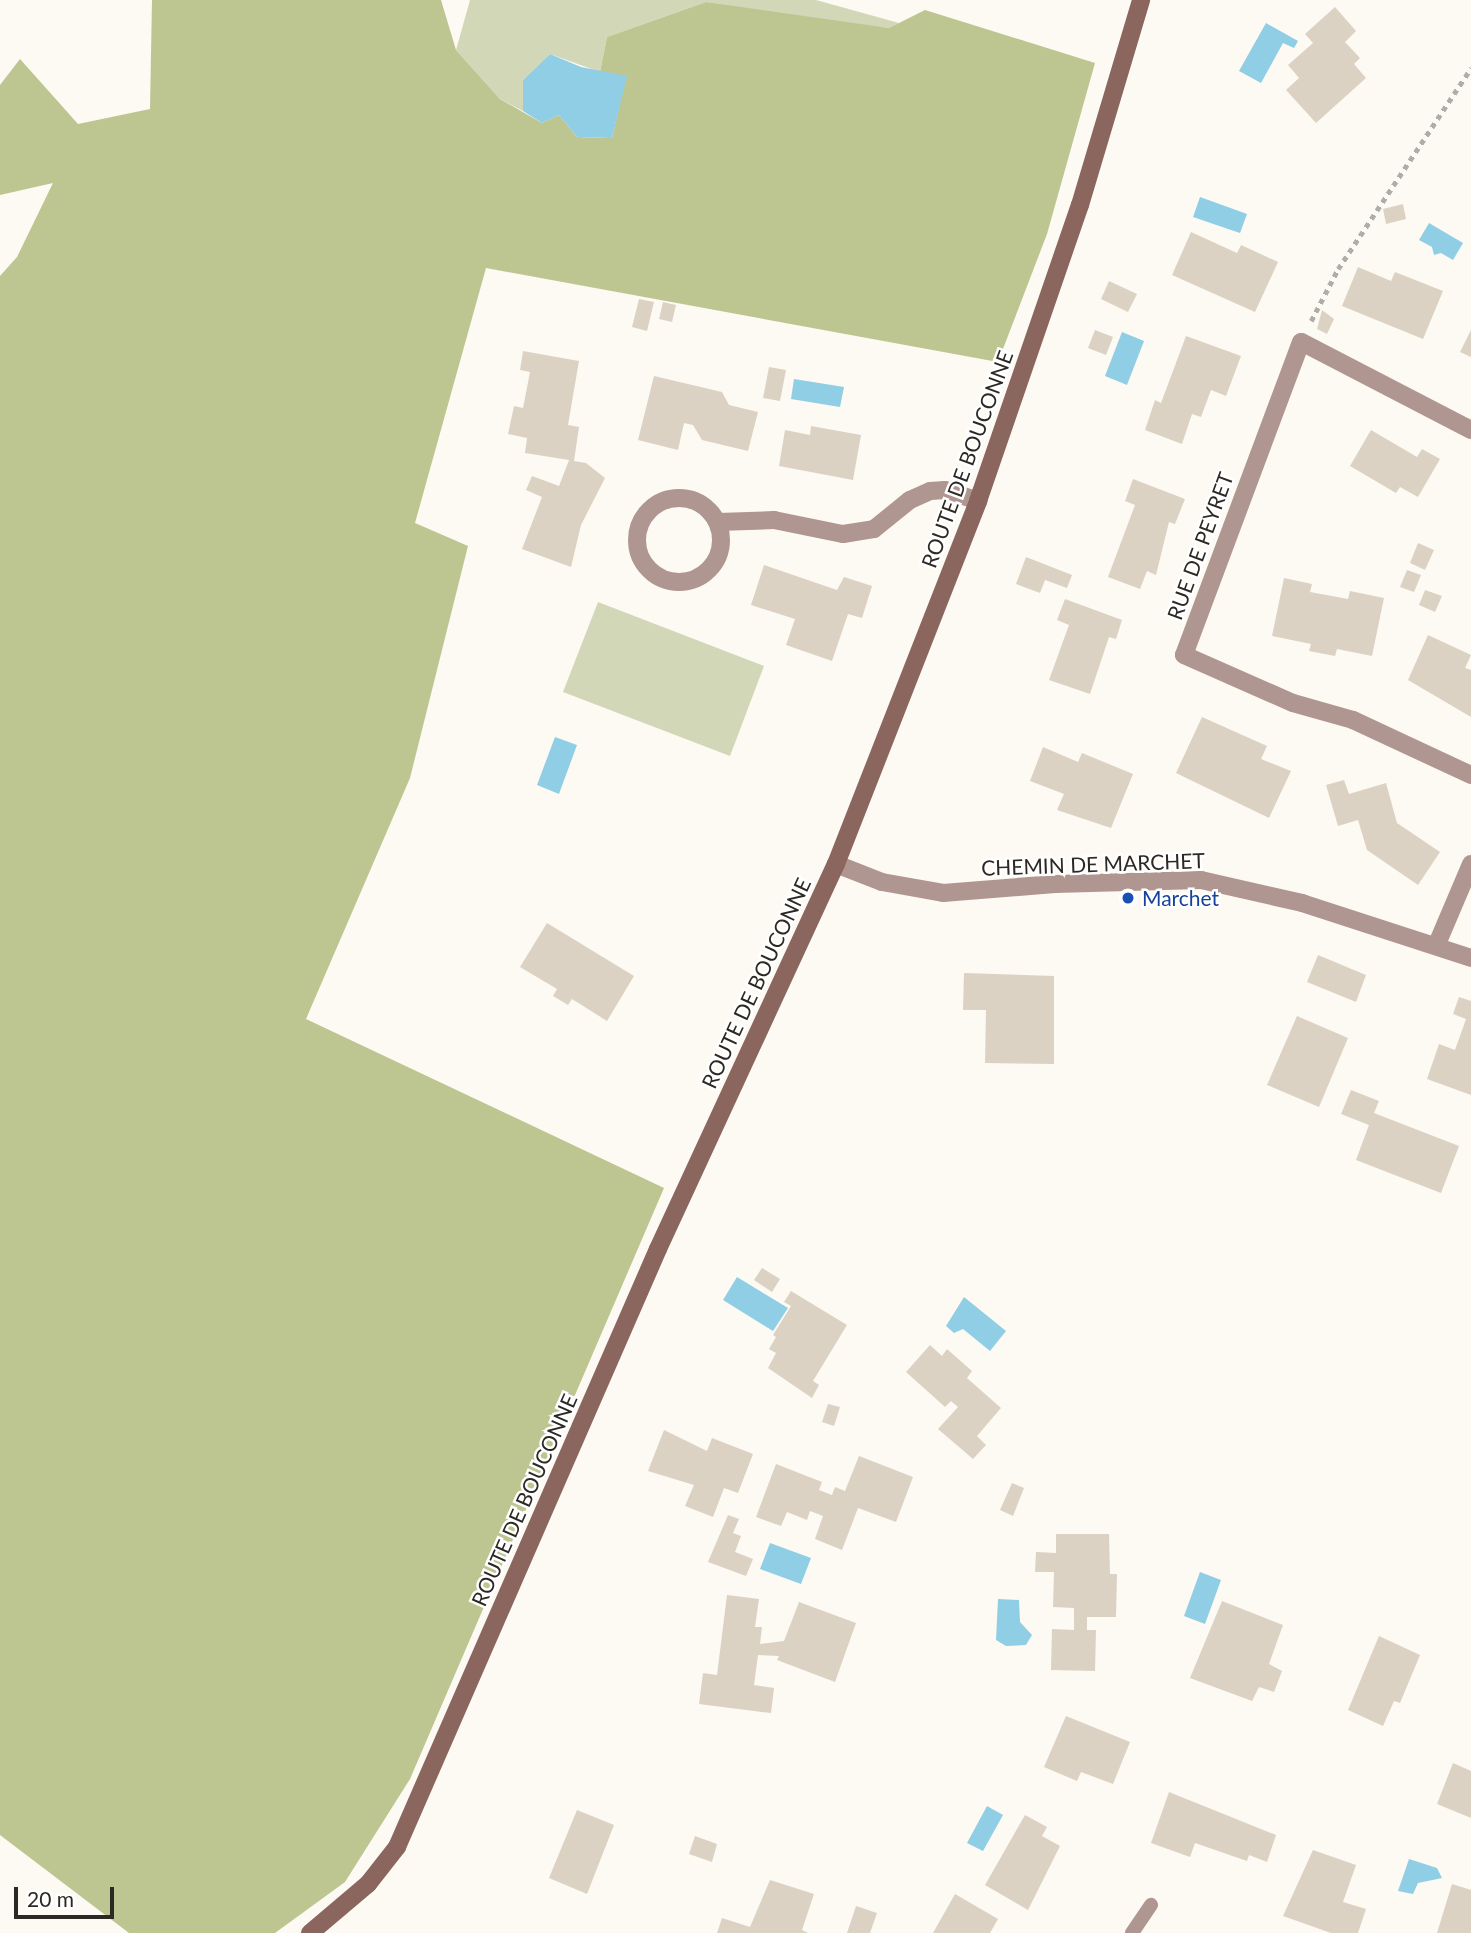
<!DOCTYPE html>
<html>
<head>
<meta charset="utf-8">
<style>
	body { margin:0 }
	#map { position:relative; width:1471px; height:1933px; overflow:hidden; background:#fdf9f3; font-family:Lato,sans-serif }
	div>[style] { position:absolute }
	.green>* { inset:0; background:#d2d8b7 }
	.forest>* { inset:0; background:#bdc691 }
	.water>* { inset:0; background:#8fcee5 }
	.building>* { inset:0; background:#dcd2c3 }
	.path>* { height:4.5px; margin-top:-2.25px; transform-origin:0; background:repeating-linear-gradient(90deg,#b0aca7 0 5px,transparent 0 10px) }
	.lane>* { height:14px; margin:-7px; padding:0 7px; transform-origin:7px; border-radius:7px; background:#b09690 }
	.street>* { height:18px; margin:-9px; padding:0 9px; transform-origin:9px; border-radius:9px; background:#b09690 }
	.street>.ring { margin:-9px; padding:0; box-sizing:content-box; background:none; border:18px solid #b09690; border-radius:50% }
	.secondary>* { height:18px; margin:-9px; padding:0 9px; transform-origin:9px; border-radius:9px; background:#8b665f }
	.dots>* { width:19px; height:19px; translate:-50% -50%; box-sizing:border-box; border:4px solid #fff; border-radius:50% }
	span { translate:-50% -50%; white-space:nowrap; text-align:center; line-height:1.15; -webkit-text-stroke:5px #fff; paint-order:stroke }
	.street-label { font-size:21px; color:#2c2823 }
	.transit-label { font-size:21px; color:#164399 }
	.left { translate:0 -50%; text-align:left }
	.scale { position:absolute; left:14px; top:1887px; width:100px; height:32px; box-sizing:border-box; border:4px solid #2c2823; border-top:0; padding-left:9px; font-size:21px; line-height:24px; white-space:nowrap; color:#2c2823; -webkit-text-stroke:5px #fff; paint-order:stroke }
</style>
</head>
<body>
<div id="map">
	<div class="green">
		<div style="clip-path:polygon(470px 0,816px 0,899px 23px,889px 28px,799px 18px,706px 2px,607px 37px,600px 72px,550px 54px,523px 80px,523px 111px,500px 99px,456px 50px)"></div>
		<div style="clip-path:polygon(598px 602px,764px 666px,730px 756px,563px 692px)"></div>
	</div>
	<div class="forest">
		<div style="clip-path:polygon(152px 0,441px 0,456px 50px,500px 99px,542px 123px,559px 115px,577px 137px,612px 138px,626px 77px,600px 72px,607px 37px,706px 2px,889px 28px,925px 10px,1095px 63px,1047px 234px,998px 362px,486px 268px,415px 523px,468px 546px,410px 778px,306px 1019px,664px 1188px,410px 1779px,345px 1882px,275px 1933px,129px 1933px,0 1835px,0 276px,17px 257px,53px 183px,0 195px,0 85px,20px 59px,78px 124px,150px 109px)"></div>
	</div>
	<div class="water">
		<div style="clip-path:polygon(1266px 23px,1298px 41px,1294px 48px,1283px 43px,1261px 83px,1239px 71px)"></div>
		<div style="clip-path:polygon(550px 54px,581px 67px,627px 76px,612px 138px,577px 137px,559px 115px,542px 123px,523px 111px,523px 80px)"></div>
		<div style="clip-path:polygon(1200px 197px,1247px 214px,1240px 233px,1193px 217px)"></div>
		<div style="clip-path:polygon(1429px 223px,1463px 243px,1453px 260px,1441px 253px,1434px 255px,1432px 247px,1419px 240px)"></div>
		<div style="clip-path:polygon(1122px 332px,1144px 341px,1127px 385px,1105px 376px)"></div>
		<div style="clip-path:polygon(794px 379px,844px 387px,840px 407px,791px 399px)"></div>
		<div style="clip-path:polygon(555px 737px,577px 745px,559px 794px,537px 785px)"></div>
		<div style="clip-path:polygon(737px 1277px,788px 1308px,773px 1331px,723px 1300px)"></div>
		<div style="clip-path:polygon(964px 1297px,1006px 1331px,990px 1351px,963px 1329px,954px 1333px,946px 1326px)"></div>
		<div style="clip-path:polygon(770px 1543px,811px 1558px,801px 1584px,760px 1569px)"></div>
		<div style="clip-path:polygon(1200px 1572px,1221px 1580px,1205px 1624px,1184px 1616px)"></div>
		<div style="clip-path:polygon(998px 1599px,1019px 1600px,1020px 1622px,1032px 1635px,1026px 1645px,1006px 1646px,996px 1640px)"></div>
		<div style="clip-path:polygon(987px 1806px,1003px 1815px,983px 1851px,967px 1843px)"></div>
		<div style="clip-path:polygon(1409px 1859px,1437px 1868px,1442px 1878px,1418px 1883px,1413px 1894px,1398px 1891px)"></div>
	</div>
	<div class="building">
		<div style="clip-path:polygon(1335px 7px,1356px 31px,1345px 42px,1360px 58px,1354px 64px,1366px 78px,1316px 123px,1286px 90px,1299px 78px,1288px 65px,1313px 43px,1305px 34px)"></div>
		<div style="clip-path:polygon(1403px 204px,1406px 219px,1386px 224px,1383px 209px)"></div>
		<div style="clip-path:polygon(1191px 232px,1237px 253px,1241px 245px,1278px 262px,1255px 312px,1172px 275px)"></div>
		<div style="clip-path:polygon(1358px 267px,1391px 281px,1395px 272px,1443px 291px,1423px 339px,1342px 306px)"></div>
		<div style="clip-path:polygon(1109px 281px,1137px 294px,1128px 312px,1101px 299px)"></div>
		<div style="clip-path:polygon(639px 299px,654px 302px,647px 331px,632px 327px)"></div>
		<div style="clip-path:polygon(663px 302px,676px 305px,672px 322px,659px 319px)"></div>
		<div style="clip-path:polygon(1322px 310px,1334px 319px,1327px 334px,1317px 329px)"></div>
		<div style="clip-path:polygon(1095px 330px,1113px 337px,1106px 355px,1088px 348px)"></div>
		<div style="clip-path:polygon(1471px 330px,1471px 357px,1460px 352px)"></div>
		<div style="clip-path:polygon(1186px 336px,1241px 356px,1226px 396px,1211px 390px,1201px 417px,1192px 414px,1182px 444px,1145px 430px,1155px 400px,1161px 403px)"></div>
		<div style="clip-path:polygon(523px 351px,579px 361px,568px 425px,579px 427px,574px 461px,586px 463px,605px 478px,581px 525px,571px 567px,522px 549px,542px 497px,526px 490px,532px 476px,559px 486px,569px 460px,525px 453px,527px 438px,508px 434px,514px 406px,523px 408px,530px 372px,520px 370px)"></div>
		<div style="clip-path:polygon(769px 367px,786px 370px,780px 401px,763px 398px)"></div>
		<div style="clip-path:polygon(654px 376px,722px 392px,729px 405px,758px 412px,748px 451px,702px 440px,693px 425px,684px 423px,678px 450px,638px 440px)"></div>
		<div style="clip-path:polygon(811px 426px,861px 435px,853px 480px,779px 466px,785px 430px,810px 435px)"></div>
		<div style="clip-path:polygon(1371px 430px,1417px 457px,1422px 449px,1440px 459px,1418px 497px,1400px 487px,1396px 493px,1350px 466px)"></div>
		<div style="clip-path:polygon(1133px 479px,1185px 499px,1175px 524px,1169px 522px,1156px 575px,1147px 571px,1140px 589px,1108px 577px,1135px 505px,1125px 501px)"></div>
		<div style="clip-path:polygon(1418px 543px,1434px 550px,1425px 570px,1410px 563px)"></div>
		<div style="clip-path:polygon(1026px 557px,1072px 575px,1067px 588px,1045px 580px,1040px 593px,1016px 584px)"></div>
		<div style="clip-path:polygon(764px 565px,837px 590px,844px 577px,872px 586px,862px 618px,848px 614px,832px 661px,786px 645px,795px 619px,751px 605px)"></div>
		<div style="clip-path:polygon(1407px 570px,1421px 575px,1414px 592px,1400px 587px)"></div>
		<div style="clip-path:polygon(1284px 578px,1312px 584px,1310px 592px,1348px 599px,1350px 591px,1384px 598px,1372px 656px,1337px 649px,1335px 656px,1309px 651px,1311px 644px,1272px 636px)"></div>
		<div style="clip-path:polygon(1425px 590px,1442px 596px,1435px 612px,1419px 605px)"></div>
		<div style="clip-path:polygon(1065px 599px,1122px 620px,1116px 639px,1109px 637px,1090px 694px,1049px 680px,1069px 625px,1057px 620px)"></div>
		<div style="clip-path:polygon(1428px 635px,1471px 655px,1465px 668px,1471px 670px,1471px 717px,1408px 680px)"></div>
		<div style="clip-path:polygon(1202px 717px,1267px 746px,1261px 759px,1291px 771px,1269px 818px,1176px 773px)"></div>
		<div style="clip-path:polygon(1043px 747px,1078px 762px,1082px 753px,1133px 774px,1111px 828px,1057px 810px,1064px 794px,1030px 781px)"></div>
		<div style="clip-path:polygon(1344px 780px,1349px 794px,1386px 783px,1397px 823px,1440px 852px,1418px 885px,1367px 850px,1358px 820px,1338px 826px,1326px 785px)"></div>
		<div style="clip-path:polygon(547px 923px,634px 976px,607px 1021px,572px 999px,568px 1005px,553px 996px,557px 989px,520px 967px)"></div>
		<div style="clip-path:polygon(1318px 955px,1366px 975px,1356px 1002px,1307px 982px)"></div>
		<div style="clip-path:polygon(964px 973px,1054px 976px,1054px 1064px,985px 1063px,986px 1010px,963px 1010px)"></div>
		<div style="clip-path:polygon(1459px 997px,1471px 1001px,1471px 1095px,1427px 1079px,1439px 1044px,1455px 1050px,1466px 1019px,1453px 1014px)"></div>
		<div style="clip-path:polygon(1297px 1016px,1348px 1038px,1319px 1107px,1267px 1085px)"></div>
		<div style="clip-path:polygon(1351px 1090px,1379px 1101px,1374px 1113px,1459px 1146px,1441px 1193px,1356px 1160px,1369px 1125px,1341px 1114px)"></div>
		<div style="clip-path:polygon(762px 1268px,780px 1279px,772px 1292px,754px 1280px)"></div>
		<div style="clip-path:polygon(791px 1291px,847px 1325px,813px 1381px,819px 1385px,812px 1398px,768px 1368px,776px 1353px,769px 1349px,776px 1337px,773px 1335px,791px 1306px,784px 1302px)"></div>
		<div style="clip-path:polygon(930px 1345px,942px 1356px,947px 1349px,972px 1371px,967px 1378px,1001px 1408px,977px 1436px,986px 1445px,973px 1459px,938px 1429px,958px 1407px,951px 1401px,945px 1407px,906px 1372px)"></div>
		<div style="clip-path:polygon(828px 1404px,840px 1407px,834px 1426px,822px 1422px)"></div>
		<div style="clip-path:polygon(664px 1430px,707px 1451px,712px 1438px,753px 1454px,738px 1493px,724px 1488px,713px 1517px,685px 1506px,694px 1485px,648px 1471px)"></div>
		<div style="clip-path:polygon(859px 1456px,913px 1477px,896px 1522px,858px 1508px,842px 1550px,815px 1539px,823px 1516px,810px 1511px,807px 1520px,787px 1512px,781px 1526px,756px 1517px,776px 1464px,822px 1482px,819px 1490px,832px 1495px,835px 1487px,845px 1491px)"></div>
		<div style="clip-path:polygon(1012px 1483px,1024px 1488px,1013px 1516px,1000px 1510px)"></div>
		<div style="clip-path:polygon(728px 1515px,739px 1519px,733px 1533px,741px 1536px,735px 1552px,753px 1559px,746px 1576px,708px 1562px)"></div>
		<div style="clip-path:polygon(1056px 1534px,1109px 1534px,1110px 1574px,1117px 1574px,1116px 1617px,1087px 1617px,1087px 1630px,1096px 1630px,1095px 1671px,1051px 1670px,1052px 1629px,1074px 1630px,1074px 1608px,1053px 1607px,1054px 1572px,1035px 1572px,1036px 1552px,1056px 1553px)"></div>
		<div style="clip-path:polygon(727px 1595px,759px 1599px,755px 1627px,762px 1627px,760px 1644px,784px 1641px,799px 1602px,856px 1623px,835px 1682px,777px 1660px,779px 1656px,758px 1655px,754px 1685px,774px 1688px,771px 1713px,699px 1704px,703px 1673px,717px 1675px)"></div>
		<div style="clip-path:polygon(1222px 1601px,1283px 1625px,1269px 1664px,1282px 1671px,1274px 1692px,1259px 1687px,1252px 1701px,1190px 1678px)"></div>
		<div style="clip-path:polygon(1379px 1636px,1420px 1655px,1400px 1703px,1394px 1701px,1383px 1726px,1348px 1710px)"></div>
		<div style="clip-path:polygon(1066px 1716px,1130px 1742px,1113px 1784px,1081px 1772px,1077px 1781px,1044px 1767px)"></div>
		<div style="clip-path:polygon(1453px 1763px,1471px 1771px,1471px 1818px,1437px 1804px)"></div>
		<div style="clip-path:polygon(1169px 1792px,1276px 1835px,1267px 1862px,1249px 1855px,1247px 1861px,1195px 1843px,1190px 1857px,1151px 1843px)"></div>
		<div style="clip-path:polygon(577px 1810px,614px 1825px,587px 1894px,549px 1878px)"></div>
		<div style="clip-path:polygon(1025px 1815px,1047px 1827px,1042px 1836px,1060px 1846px,1028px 1910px,985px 1885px)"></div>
		<div style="clip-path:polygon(695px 1836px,717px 1844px,712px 1862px,689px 1854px)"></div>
		<div style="clip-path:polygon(1313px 1850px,1356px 1865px,1343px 1902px,1366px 1909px,1358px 1933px,1331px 1933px,1283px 1916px)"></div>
		<div style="clip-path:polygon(770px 1880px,814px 1894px,802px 1930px,808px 1933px,717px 1933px,722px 1918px,750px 1927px)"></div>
		<div style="clip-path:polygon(1452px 1884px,1471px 1890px,1471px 1933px,1437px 1933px)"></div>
		<div style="clip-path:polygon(955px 1894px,998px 1919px,990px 1933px,933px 1933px)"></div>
		<div style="clip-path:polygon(856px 1906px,877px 1913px,870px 1933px,847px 1933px)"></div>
	</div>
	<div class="path">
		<div style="left:1311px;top:321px;width:59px;rotate:-62.6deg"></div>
		<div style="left:1338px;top:269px;width:241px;rotate:-56.5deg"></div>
	</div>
	<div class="lane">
		<div style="left:1132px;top:1933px;width:34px;rotate:-56deg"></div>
	</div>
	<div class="street">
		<div style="left:1471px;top:430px;width:191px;rotate:-152.6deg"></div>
		<div style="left:1301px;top:342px;width:334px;rotate:110.5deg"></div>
		<div style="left:1184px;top:655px;width:119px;rotate:23.8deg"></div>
		<div style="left:1293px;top:703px;width:62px;rotate:15.8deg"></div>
		<div style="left:1353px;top:720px;width:130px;rotate:25deg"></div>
		<div class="ring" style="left:637px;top:498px;width:66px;height:66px"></div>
		<div style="left:718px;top:522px;width:56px;rotate:-2deg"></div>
		<div style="left:774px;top:520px;width:70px;rotate:11.5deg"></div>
		<div style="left:843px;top:534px;width:31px;rotate:-9deg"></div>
		<div style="left:874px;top:529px;width:46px;rotate:-38.9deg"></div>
		<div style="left:910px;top:500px;width:22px;rotate:-24deg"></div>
		<div style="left:930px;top:491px;width:15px;rotate:-4deg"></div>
		<div style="left:945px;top:490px;width:35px;rotate:18deg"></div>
		<div style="left:836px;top:864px;width:49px;rotate:21.4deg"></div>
		<div style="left:882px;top:882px;width:62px;rotate:10.2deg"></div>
		<div style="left:943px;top:893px;width:112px;rotate:-4.6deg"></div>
		<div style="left:1055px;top:884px;width:146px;rotate:-1.6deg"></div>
		<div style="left:1201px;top:880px;width:104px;rotate:12.8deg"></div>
		<div style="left:1302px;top:903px;width:178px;rotate:18deg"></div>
		<div style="left:1437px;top:944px;width:87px;rotate:-67deg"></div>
	</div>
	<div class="secondary">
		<div style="left:310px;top:1933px;width:76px;rotate:-40.2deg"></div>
		<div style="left:368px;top:1884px;width:47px;rotate:-51.9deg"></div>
		<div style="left:397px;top:1847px;width:652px;rotate:-66.42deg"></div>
		<div style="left:658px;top:1249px;width:424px;rotate:-65.2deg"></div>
		<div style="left:836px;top:864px;width:390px;rotate:-68.6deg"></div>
		<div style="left:978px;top:501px;width:313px;rotate:-71deg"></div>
		<div style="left:1080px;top:205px;width:214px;rotate:-73.4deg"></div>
	</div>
	<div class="dots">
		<div style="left:1128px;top:898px;background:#1a4fb4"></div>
	</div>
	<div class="street-label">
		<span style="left:967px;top:459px;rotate:-70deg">ROUTE DE BOUCONNE</span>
		<span style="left:1200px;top:546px;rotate:-70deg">RUE DE PEYRET</span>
		<span style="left:1093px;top:864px;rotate:-2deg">CHEMIN DE MARCHET</span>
		<span style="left:756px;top:983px;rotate:-65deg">ROUTE DE BOUCONNE</span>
		<span style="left:524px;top:1500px;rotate:-66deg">ROUTE DE BOUCONNE</span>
	</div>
	<div class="transit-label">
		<span class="left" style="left:1142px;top:898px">Marchet</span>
	</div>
	<div class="scale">20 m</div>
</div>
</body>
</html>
